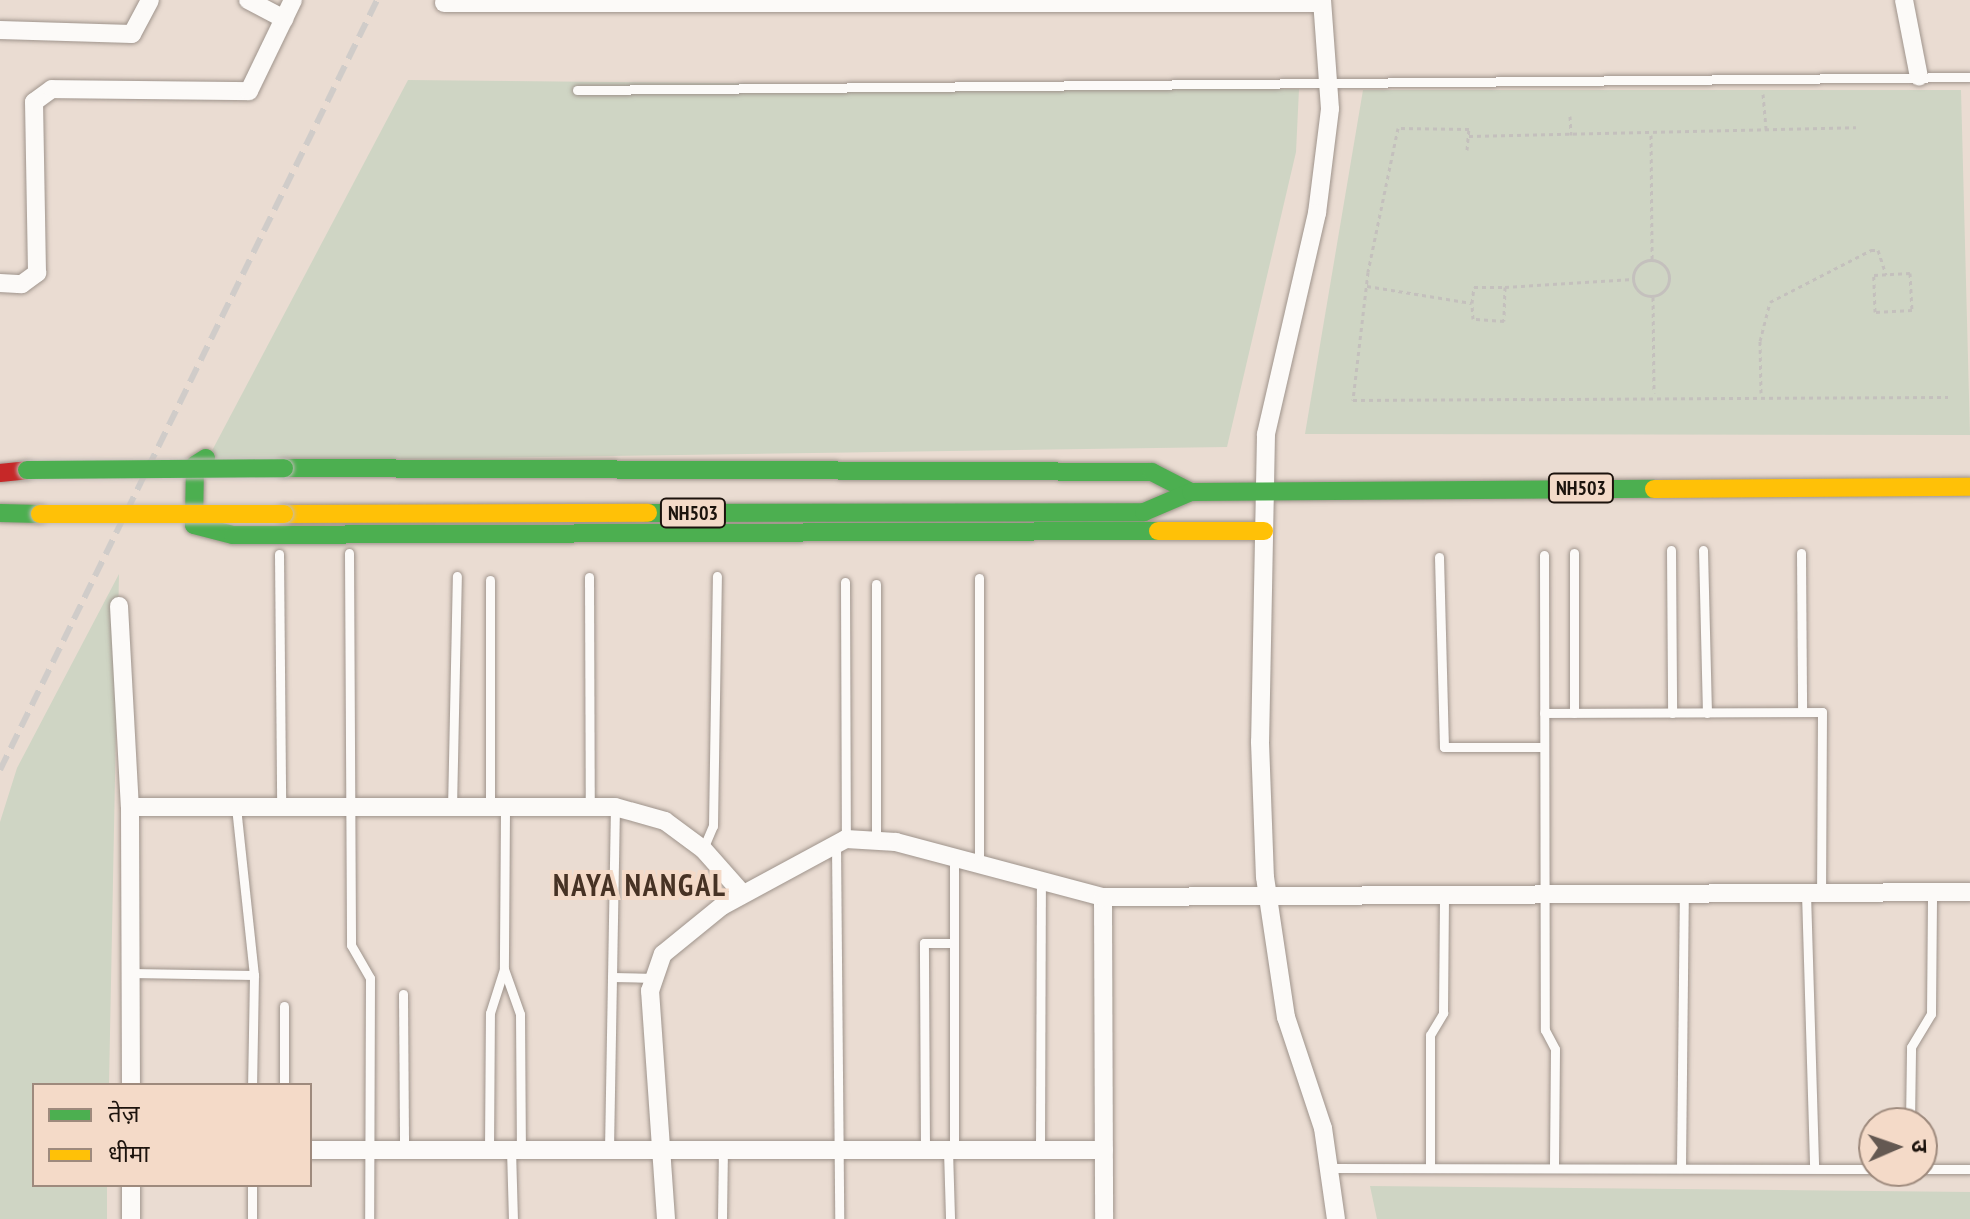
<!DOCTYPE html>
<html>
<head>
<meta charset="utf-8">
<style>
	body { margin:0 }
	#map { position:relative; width:1970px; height:1219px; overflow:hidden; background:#eadcd2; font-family:"PT Sans Narrow","Noto Sans Devanagari",sans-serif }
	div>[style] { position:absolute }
	.green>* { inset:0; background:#cfd5c4 }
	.path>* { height:3px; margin-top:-1.5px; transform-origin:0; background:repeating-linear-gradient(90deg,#c4c0bd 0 4px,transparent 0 8px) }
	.path>.ring { margin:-1.5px; padding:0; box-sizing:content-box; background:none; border:3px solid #c4c0bd; border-radius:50% }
	.roads { filter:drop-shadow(0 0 2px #9f948c) drop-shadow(0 0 2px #9f948c) }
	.lane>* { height:9px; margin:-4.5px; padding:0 4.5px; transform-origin:4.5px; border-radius:4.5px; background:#fcfaf8 }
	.street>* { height:18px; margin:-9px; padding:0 9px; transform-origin:9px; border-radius:9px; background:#fcfaf8 }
	.fast>* { height:18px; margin:-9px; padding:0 9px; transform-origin:9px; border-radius:9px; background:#4caf50 }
	.slow>* { height:18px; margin:-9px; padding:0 9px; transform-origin:9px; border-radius:9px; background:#ffc107 }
	.jam>* { height:18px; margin:-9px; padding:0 9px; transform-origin:9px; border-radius:9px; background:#c62828 }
	.rail>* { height:6px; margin-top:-3px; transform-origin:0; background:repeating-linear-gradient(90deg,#d0ccc9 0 16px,transparent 0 24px) }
	.bridges { filter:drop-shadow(0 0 2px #c2bab6) drop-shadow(0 0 2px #c2bab6) }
	.fast-bridge>* { height:18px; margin:-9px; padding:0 9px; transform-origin:9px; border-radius:9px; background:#4caf50 }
	.slow-bridge>* { height:18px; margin:-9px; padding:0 9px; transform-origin:9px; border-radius:9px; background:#ffc107 }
	span { translate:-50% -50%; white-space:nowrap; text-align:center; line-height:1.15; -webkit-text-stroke:8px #f4dac8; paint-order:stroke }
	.shield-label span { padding:2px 6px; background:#f4dac8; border:2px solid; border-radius:6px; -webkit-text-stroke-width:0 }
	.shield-label { font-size:20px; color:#1c130d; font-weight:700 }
	.district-label { font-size:30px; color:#473224; font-weight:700; letter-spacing:2px }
	.legend { position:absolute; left:32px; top:1083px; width:280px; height:104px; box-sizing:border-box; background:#f4dac8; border:2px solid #9e8a7d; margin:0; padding:10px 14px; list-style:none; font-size:24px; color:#1c130d }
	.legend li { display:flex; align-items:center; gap:16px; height:40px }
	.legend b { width:40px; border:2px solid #9e8a7d }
	.north { position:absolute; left:1858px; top:1107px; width:80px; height:80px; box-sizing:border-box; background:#f4dac8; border:2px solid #9e8a7d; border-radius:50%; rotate:88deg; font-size:22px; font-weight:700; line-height:32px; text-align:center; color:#1c130d }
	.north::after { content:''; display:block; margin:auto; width:28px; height:36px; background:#645952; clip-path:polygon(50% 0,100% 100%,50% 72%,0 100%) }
</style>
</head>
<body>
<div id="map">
	<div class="green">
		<div style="clip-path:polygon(408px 80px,1299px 89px,1296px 152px,1227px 447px,206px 462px)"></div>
		<div style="clip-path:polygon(1363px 90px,1961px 90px,1970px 435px,1305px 434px)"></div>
		<div style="clip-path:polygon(119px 574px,109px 1085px,34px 1085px,34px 1185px,107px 1185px,107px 1219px,0 1219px,0 822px,17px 768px)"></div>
		<div style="clip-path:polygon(1370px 1186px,1970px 1192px,1970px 1219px,1377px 1219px)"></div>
	</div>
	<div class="path">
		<div style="left:1763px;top:94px;width:36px;rotate:85deg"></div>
		<div style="left:1570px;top:116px;width:19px;rotate:87deg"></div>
		<div style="left:1651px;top:135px;width:125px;rotate:89.5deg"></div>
		<div style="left:1469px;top:136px;width:387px;rotate:-1.3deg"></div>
		<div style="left:1467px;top:150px;width:21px;rotate:-85deg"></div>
		<div style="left:1469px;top:129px;width:71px;rotate:-179.2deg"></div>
		<div style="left:1398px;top:128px;width:147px;rotate:101.8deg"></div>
		<div style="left:1368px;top:272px;width:129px;rotate:96.7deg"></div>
		<div style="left:1353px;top:400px;width:595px;rotate:-0.29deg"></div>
		<div class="ring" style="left:1633px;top:260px;width:33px;height:33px"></div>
		<div style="left:1910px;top:273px;width:37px;rotate:87deg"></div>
		<div style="left:1912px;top:310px;width:37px;rotate:177deg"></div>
		<div style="left:1875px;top:312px;width:37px;rotate:-92deg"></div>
		<div style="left:1874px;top:275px;width:36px;rotate:-3deg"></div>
		<div style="left:1367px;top:286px;width:106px;rotate:9.2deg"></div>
		<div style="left:1472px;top:303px;width:16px;rotate:-83deg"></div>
		<div style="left:1474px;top:287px;width:31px"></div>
		<div style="left:1505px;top:287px;width:34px;rotate:92deg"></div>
		<div style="left:1504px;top:321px;width:31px;rotate:-176deg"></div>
		<div style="left:1473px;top:319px;width:16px;rotate:-94deg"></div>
		<div style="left:1505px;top:287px;width:128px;rotate:-3.6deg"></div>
		<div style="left:1653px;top:297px;width:96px;rotate:89.4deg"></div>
		<div style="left:1761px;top:393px;width:52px;rotate:-91.1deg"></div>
		<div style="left:1760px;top:341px;width:40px;rotate:-75.6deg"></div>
		<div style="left:1770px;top:302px;width:114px;rotate:-27.2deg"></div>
		<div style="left:1871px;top:250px;width:7px"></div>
		<div style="left:1878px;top:250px;width:26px;rotate:72deg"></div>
	</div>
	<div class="roads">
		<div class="lane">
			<div style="left:577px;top:90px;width:1393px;rotate:-0.53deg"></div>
			<div style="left:1671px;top:550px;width:163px;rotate:89.6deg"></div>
			<div style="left:1703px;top:550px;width:163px;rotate:88.6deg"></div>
			<div style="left:349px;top:553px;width:392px;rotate:89.7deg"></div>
			<div style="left:351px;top:945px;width:38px;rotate:60deg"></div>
			<div style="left:370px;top:978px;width:241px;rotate:90.2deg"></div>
			<div style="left:1801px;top:553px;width:159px;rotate:89.6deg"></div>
			<div style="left:279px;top:554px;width:253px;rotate:89.5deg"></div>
			<div style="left:1544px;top:555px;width:475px;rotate:89.9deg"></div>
			<div style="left:1545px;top:1030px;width:21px;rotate:62deg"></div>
			<div style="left:1555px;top:1049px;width:119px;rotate:90.5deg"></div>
			<div style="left:1439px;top:557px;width:190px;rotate:88.5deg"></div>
			<div style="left:1444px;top:747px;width:100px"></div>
			<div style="left:589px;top:577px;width:231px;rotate:89.8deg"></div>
			<div style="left:979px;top:578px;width:288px;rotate:90deg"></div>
			<div style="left:490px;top:580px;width:230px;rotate:90deg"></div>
			<div style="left:845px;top:582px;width:257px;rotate:89.8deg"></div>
			<div style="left:1544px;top:713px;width:278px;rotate:-0.2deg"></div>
			<div style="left:1822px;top:712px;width:181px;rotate:90.3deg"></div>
			<div style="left:1574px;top:713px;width:160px;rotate:-90deg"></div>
			<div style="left:236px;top:807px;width:169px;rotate:83.9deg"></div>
			<div style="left:452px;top:809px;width:233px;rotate:-88.8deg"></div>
			<div style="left:505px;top:810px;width:159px;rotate:90.4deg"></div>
			<div style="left:504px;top:969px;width:48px;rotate:70.4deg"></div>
			<div style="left:520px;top:1014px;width:135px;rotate:89.6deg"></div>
			<div style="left:876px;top:841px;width:257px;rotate:-90deg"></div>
			<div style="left:836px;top:844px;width:375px;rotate:89.5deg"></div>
			<div style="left:703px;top:849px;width:25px;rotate:-67deg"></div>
			<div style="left:713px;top:826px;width:250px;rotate:-89.1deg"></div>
			<div style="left:1806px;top:893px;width:275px;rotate:88.3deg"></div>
			<div style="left:131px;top:973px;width:123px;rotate:0.9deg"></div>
			<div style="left:254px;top:975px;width:110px;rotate:91deg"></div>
			<div style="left:612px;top:977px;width:43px;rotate:1.3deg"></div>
			<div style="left:403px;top:994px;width:156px;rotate:89.6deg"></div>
			<div style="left:284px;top:1085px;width:79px;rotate:-90deg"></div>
			<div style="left:1910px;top:1123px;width:76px;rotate:-89.2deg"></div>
			<div style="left:1911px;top:1047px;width:39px;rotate:-59deg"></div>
			<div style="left:1931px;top:1014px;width:122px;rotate:-89.5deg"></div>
			<div style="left:489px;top:1149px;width:136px;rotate:-89.6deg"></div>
			<div style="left:490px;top:1013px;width:46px;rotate:-72.3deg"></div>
			<div style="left:511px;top:1149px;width:70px;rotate:88.4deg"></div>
			<div style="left:609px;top:1149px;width:342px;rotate:-89deg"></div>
			<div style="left:925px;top:1150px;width:207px;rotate:-90.3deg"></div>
			<div style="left:924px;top:943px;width:30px"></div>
			<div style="left:948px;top:1150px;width:69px;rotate:88.3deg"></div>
			<div style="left:954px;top:1150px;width:291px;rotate:-90deg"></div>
			<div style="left:1040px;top:1150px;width:267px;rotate:-89.8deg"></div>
			<div style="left:1329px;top:1168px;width:545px;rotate:0.11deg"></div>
			<div style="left:1430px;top:1168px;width:133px;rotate:-90deg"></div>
			<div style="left:1430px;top:1035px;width:26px;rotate:-59deg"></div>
			<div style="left:1443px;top:1013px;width:118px;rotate:-89.5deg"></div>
			<div style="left:1681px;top:1168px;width:275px;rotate:-89.4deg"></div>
			<div style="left:1922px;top:1169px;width:48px"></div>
			<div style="left:252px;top:1185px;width:34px;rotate:90deg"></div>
			<div style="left:722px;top:1219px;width:69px;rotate:-89.2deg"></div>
		</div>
		<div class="street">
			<div style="left:248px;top:0;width:41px;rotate:27.8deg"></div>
			<div style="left:1322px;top:0;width:109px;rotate:85.8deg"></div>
			<div style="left:1330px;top:109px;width:105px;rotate:97.1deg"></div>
			<div style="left:1317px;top:213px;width:227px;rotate:103deg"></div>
			<div style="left:1266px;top:434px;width:308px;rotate:91.1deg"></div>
			<div style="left:1260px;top:742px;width:135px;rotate:87.9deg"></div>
			<div style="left:1265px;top:877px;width:142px;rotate:81.5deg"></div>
			<div style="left:1286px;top:1017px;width:117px;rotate:71.6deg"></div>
			<div style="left:1323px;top:1128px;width:92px;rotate:81.9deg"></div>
			<div style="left:1904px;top:0;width:78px;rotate:79deg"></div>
			<div style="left:444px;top:3px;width:878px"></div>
			<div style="left:0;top:30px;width:132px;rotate:1.7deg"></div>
			<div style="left:132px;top:34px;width:38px;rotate:-62deg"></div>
			<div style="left:0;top:283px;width:22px;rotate:3deg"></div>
			<div style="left:22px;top:284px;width:19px;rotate:-36deg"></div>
			<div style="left:37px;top:273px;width:171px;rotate:-91deg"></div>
			<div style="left:34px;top:102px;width:22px;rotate:-36deg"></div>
			<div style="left:52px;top:89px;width:197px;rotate:0.6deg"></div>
			<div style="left:249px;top:91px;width:101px;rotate:-64.2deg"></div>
			<div style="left:119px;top:606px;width:201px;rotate:86.9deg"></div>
			<div style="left:130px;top:807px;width:278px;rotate:89.8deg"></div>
			<div style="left:130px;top:807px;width:485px"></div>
			<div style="left:615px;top:807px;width:52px;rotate:15.6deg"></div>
			<div style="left:665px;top:821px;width:47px;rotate:36.4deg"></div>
			<div style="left:703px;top:849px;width:60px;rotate:48.4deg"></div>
			<div style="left:1103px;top:897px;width:322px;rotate:89.8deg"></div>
			<div style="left:310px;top:1150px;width:794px"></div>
			<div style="left:131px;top:1185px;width:34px;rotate:90deg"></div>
			<div style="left:666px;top:1219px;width:229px;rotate:-94deg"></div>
			<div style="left:650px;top:991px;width:39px;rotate:-71deg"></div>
			<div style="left:663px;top:954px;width:76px;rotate:-39.1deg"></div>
			<div style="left:722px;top:906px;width:141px;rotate:-28.4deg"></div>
			<div style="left:846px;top:839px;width:50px;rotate:3.4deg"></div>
			<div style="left:896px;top:842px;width:214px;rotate:14.9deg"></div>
			<div style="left:1103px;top:897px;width:867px;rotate:-0.33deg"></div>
		</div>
		<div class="fast">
			<div style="left:206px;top:458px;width:13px;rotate:148deg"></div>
			<div style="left:195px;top:465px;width:60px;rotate:91deg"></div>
			<div style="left:194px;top:525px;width:40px;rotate:14.4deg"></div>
			<div style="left:233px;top:535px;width:925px;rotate:-0.25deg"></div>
			<div style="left:284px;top:468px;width:868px;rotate:0.26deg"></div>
			<div style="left:1152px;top:472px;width:44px;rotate:27.1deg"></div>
			<div style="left:0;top:513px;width:40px;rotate:1.4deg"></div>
			<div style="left:648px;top:513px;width:496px;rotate:-0.1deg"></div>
			<div style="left:1144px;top:512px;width:51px;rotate:-23.1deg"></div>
			<div style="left:1191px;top:492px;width:463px;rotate:-0.4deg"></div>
		</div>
		<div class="slow">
			<div style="left:1654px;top:489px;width:316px;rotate:-0.4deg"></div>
			<div style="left:284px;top:514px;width:364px;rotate:-0.2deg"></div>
			<div style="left:1158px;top:531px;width:106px"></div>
		</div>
		<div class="jam">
			<div style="left:0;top:473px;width:27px;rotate:-6deg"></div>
		</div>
	</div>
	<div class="rail">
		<div style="left:0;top:770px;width:857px;rotate:-63.91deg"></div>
	</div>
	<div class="bridges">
		<div class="fast-bridge">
			<div style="left:27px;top:470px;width:257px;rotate:-0.4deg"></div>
		</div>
		<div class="slow-bridge">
			<div style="left:40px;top:514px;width:244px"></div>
		</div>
	</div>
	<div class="shield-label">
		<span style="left:1581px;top:488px">NH503</span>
		<span style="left:693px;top:513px">NH503</span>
	</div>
	<div class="district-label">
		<span style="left:640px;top:885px">NAYA NANGAL</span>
	</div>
	<ul class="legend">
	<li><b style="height:10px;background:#4caf50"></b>तेज़</li>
	<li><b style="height:10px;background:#ffc107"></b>धीमा</li>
	</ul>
	<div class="north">उ</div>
</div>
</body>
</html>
